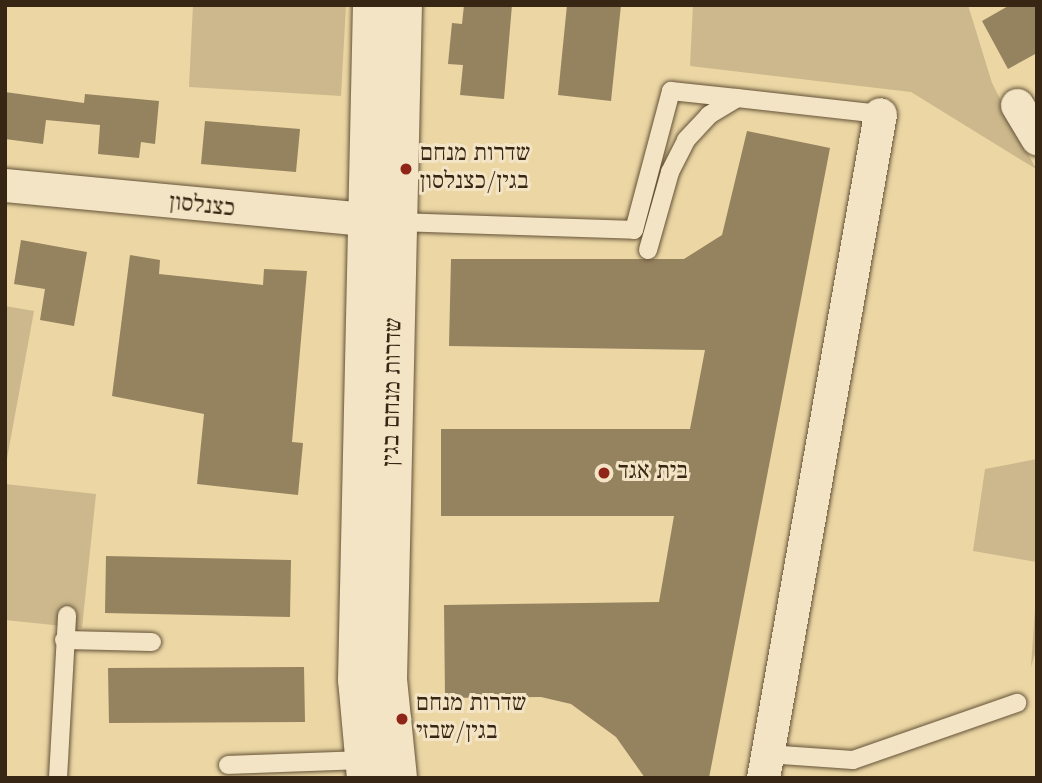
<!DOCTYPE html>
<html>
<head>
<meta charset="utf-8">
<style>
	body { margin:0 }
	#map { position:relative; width:1042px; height:783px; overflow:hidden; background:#ebd6a4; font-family:"Old Standard TT","Frank Ruhl Libre",serif }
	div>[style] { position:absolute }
	.green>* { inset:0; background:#ccb88c }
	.building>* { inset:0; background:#95825f }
	.roads { filter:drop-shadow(0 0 2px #645238) drop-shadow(0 0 2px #645238) }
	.lane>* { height:18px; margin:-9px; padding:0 9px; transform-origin:9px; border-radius:9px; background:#f2e4c4 }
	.street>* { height:33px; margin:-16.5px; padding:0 16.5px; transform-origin:16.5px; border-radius:16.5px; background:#f2e4c4 }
	.secondary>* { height:38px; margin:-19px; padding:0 19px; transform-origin:19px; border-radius:19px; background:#f2e4c4 }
	.dots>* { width:19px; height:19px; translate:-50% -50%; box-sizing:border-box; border:4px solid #f2e4c4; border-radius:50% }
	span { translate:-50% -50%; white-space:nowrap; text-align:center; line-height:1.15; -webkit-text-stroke:6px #f2e4c4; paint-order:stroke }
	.poi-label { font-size:24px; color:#372614 }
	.left { translate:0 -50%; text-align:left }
	.street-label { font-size:24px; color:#372614 }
	.frame { position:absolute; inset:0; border:7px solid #372614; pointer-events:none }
</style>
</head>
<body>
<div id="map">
	<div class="green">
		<div style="clip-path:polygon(193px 5px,346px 5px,341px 96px,189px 87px)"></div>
		<div style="clip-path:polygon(693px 5px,968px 5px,992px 83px,1036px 169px,911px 92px,690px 66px)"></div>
		<div style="clip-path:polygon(5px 306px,34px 311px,6px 464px,5px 464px)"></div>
		<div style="clip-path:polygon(1037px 459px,1037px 562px,973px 551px,985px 469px)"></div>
		<div style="clip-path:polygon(5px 484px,96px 494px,82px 628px,5px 620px)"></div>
		<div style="clip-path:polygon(1037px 579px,1037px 647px,1031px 667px)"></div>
	</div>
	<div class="building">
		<div style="clip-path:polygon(464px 5px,512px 5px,504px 99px,460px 95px,463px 65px,448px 64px,452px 23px,462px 24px)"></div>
		<div style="clip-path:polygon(567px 5px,621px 5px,611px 101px,558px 95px)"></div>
		<div style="clip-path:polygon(1010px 5px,1037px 5px,1037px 53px,1008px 69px,982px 21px)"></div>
		<div style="clip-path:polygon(5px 92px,84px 103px,85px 94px,159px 101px,155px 144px,141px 142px,139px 158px,98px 154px,100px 125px,46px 120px,43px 144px,5px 139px)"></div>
		<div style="clip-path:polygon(205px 121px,300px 129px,296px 172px,201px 164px)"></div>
		<div style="clip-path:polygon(747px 131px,830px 148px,709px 778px,645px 778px,616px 737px,571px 704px,541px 697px,445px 698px,444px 605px,659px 602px,674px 516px,441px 516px,441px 429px,690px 429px,705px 350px,449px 346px,451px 259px,684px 259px,722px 235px)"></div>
		<div style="clip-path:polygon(21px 240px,87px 252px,74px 326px,40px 320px,45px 289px,14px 284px)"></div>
		<div style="clip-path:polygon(130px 255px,160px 260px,159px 274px,263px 285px,264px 269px,307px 271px,292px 442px,303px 443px,298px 495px,197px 484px,204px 414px,112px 396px)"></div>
		<div style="clip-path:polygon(106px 556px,291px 560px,290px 617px,105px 613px)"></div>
		<div style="clip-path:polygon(304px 667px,305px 722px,109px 723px,108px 668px)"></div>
	</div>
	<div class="roads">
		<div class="lane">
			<div style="left:398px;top:222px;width:236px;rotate:1.9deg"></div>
			<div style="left:634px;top:230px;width:144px;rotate:-75.1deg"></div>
			<div style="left:671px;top:91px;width:66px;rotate:6.1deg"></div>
			<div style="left:648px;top:250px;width:81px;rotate:-74.2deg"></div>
			<div style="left:670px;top:172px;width:36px;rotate:-63deg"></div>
			<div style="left:686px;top:140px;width:34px;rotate:-47deg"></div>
			<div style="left:709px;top:115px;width:33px;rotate:-31deg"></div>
			<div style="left:737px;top:98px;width:144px;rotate:6.4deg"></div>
			<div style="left:64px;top:640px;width:88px;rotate:1.3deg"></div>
			<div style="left:767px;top:754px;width:86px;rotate:4deg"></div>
			<div style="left:853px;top:760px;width:174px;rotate:-19.2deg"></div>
			<div style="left:228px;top:765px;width:134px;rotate:-2.1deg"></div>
			<div style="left:58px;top:778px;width:163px;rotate:-86.8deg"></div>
		</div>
		<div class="street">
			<div style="left:1017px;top:105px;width:39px;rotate:59deg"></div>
			<div style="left:5px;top:185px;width:390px;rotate:5.4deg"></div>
			<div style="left:763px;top:778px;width:674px;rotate:-80.01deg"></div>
		</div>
		<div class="secondary">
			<div style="left:366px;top:778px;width:98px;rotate:-95.2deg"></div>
			<div style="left:357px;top:680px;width:675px;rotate:-88.73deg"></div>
			<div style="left:398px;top:778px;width:99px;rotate:-95.8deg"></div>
			<div style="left:388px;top:680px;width:675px;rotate:-88.73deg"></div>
		</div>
	</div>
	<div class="dots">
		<div style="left:406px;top:169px;background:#8f2418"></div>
		<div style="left:604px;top:473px;background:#8f2418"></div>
		<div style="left:402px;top:719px;background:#8f2418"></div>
	</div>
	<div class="poi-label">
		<span class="left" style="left:420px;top:169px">שדרות מנחם<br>בגין/כצנלסון</span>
		<span class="left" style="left:618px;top:473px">בית אגד</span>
		<span class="left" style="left:416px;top:719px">שדרות מנחם<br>בגין/שבזי</span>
	</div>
	<div class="street-label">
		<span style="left:202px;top:207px;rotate:6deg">כצנלסון</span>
		<span style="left:394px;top:392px;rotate:-89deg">שדרות מנחם בגין</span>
	</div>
	<div class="frame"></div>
</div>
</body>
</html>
